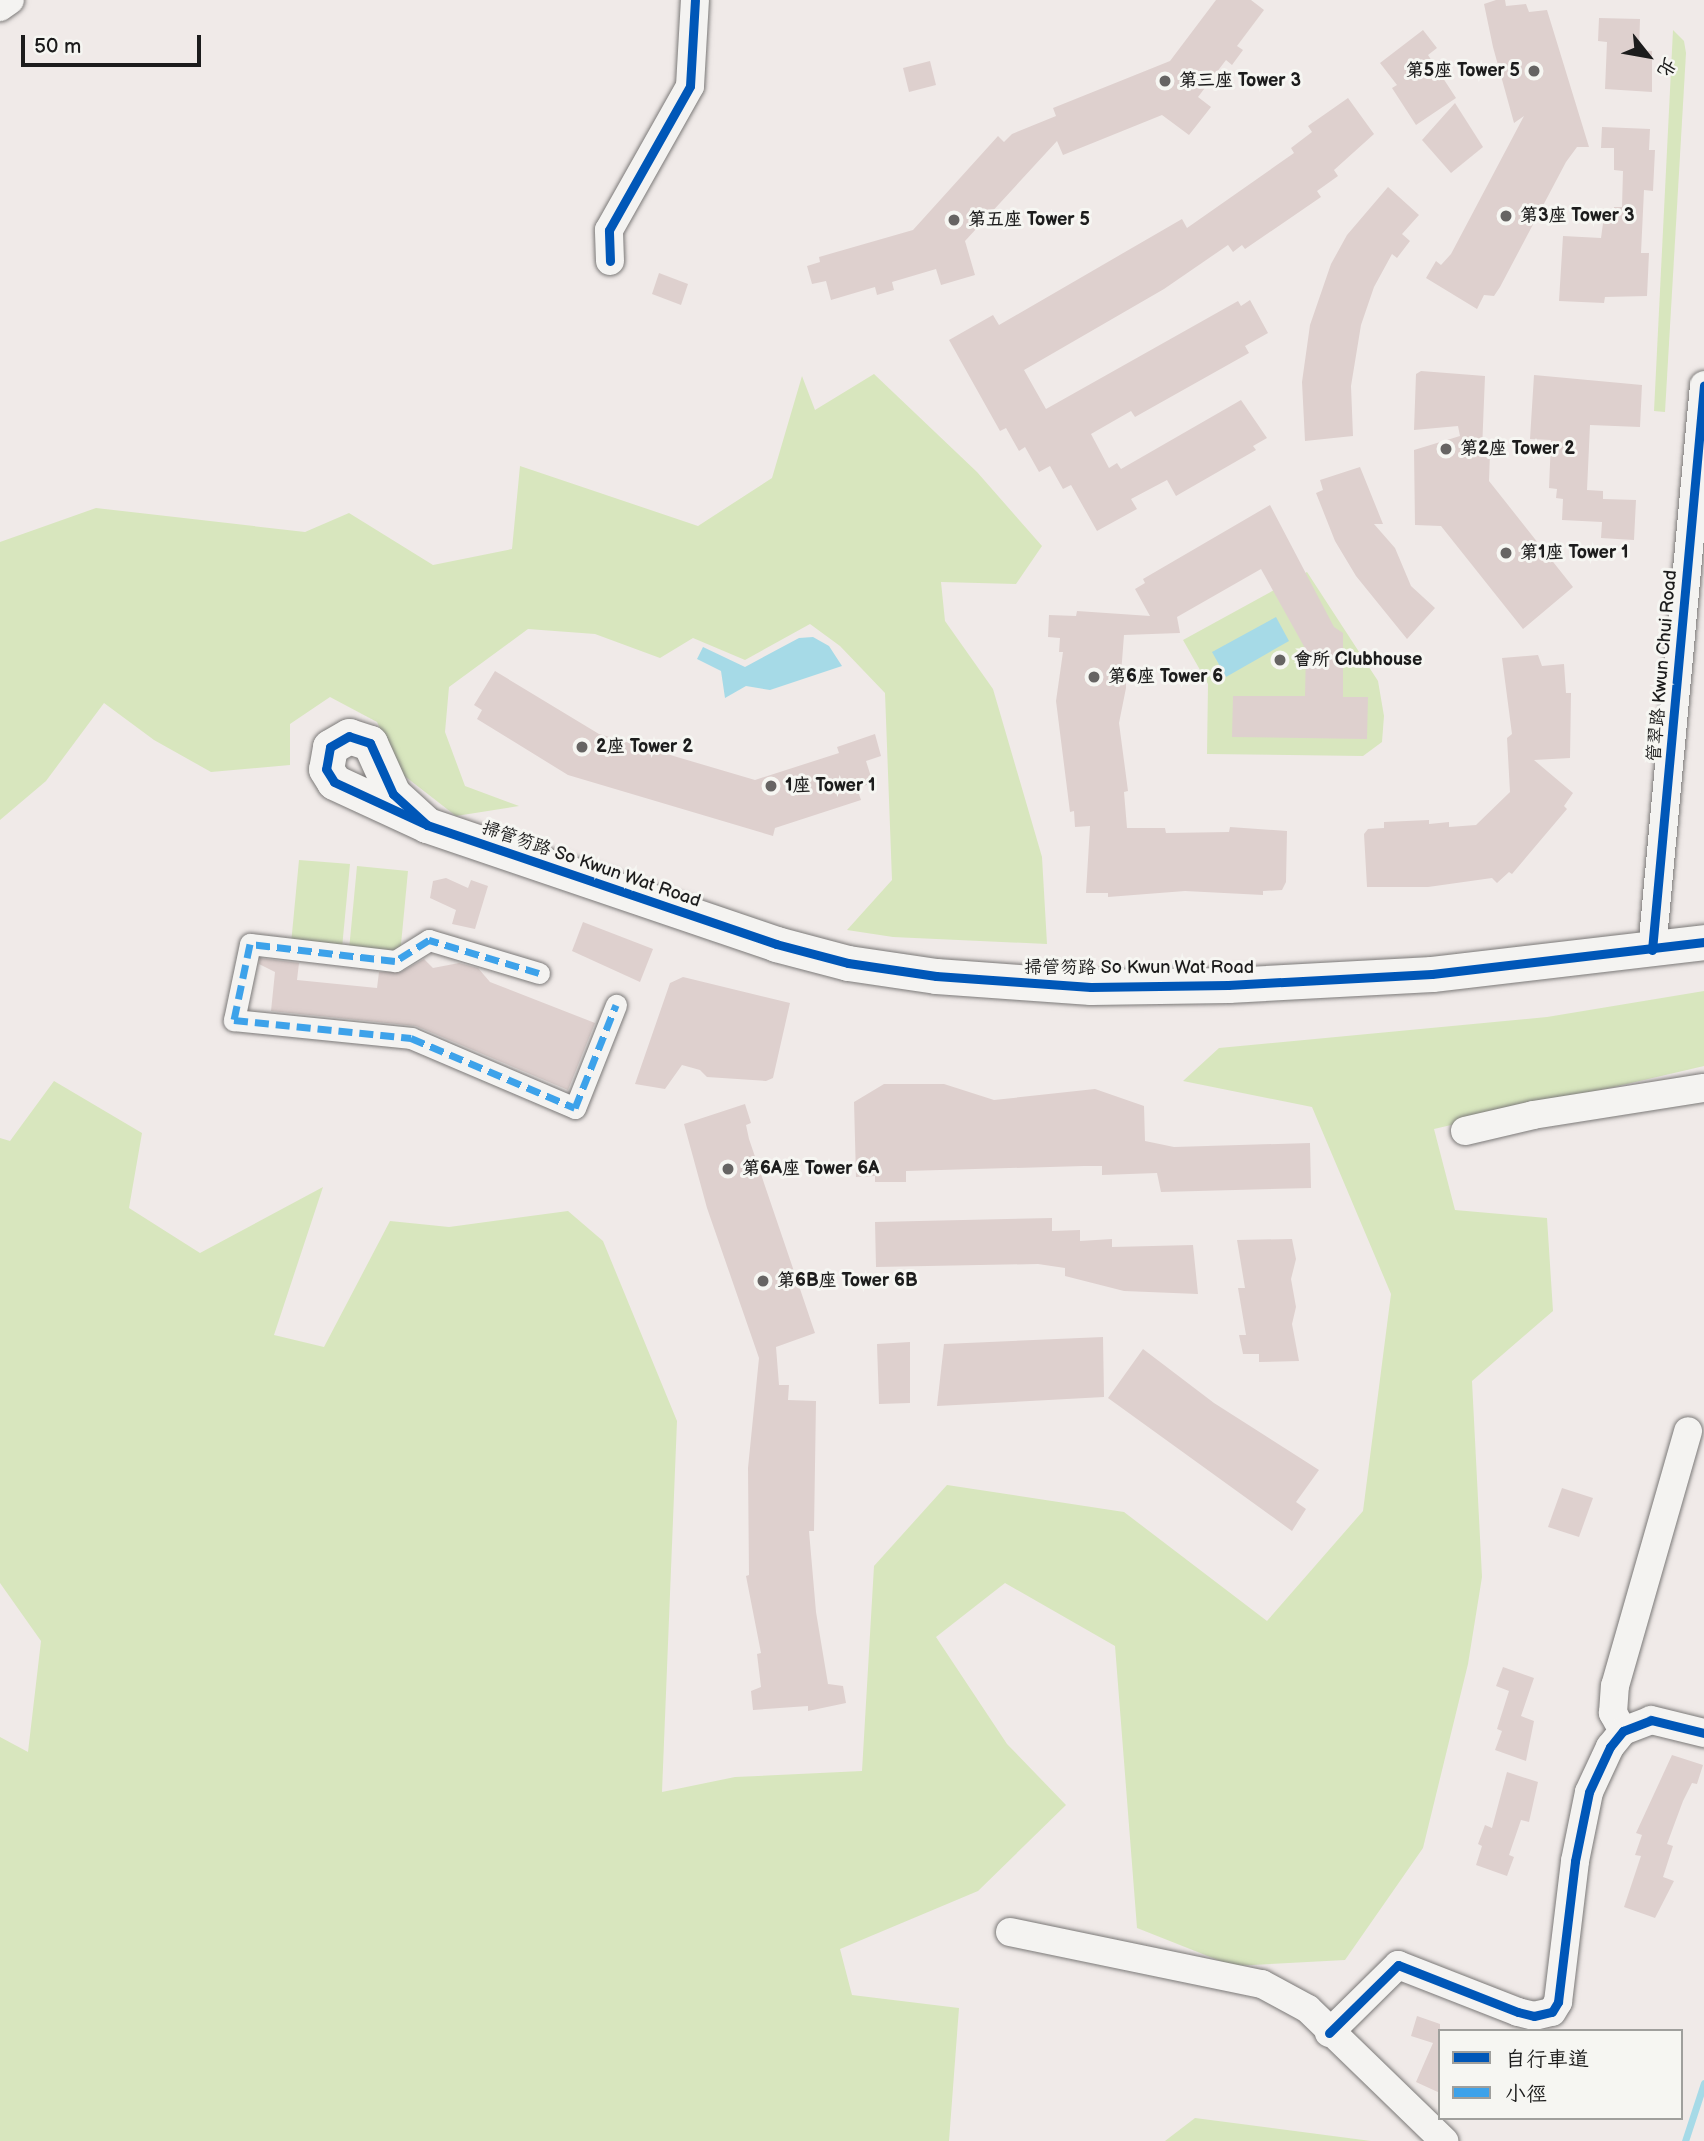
<!DOCTYPE html>
<html>
<head>
<meta charset="utf-8">
<style>
	body { margin:0 }
	#map { position:relative; width:1704px; height:2141px; overflow:hidden; background:#f0eae8; font-family:"Balsamiq Sans","LXGW WenKai TC",sans-serif }
	div>[style] { position:absolute }
	.green>* { inset:0; background:#d8e6be }
	.water>* { inset:0; background:#a6dae7 }
	.stream>* { height:7px; margin:-3.5px; padding:0 3.5px; transform-origin:3.5px; border-radius:3.5px; background:#a6dae7 }
	.building>* { inset:0; background:#ded0ce }
	.roads { filter:drop-shadow(0 0 2px #7b7978) drop-shadow(0 0 2px #7b7978) }
	.pedestrian>* { height:21px; margin:-10.5px; padding:0 10.5px; transform-origin:10.5px; border-radius:10.5px; background:#f4f3f1 }
	.minor>* { height:28px; margin:-14px; padding:0 14px; transform-origin:14px; border-radius:14px; background:#f4f3f1 }
	.tertiary>* { height:35px; margin:-17.5px; padding:0 17.5px; transform-origin:17.5px; border-radius:17.5px; background:#f4f3f1 }
	.quiet>* { height:7px; margin-top:-3.5px; transform-origin:0; background:repeating-linear-gradient(90deg,#3da2ea 0 14px,transparent 0 21px) }
	.cycleway>* { height:9px; margin:-4.5px; padding:0 4.5px; transform-origin:4.5px; border-radius:4.5px; background:#0057b8 }
	.dots>* { width:19px; height:19px; translate:-50% -50%; box-sizing:border-box; border:4px solid #f6f6f2; border-radius:50% }
	span { translate:-50% -50%; white-space:nowrap; text-align:center; line-height:1.15; -webkit-text-stroke:6px #f6f6f2; paint-order:stroke }
	.poi-label { font-size:18px; color:#1c1c1c; font-weight:700 }
	.right { translate:-100% -50%; text-align:right }
	.left { translate:0 -50%; text-align:left }
	.street-label { font-size:18px; color:#1c1c1c }
	.legend { position:absolute; left:1438px; top:2029px; width:245px; height:91px; box-sizing:border-box; background:#f6f6f2; border:2px solid #9f9f9c; margin:0; padding:9px 12px; list-style:none; font-size:21px; color:#1c1c1c }
	.legend li { display:flex; align-items:center; gap:14px; height:35px }
	.legend b { width:35px; border:2px solid #9f9f9c }
	.north { position:absolute; left:1613px; top:21px; width:70px; height:70px; -webkit-text-stroke:5px #f6f6f2; paint-order:stroke; rotate:121deg; font-size:19px; font-weight:700; line-height:28px; text-align:center; color:#1c1c1c }
	.north::after { content:''; display:block; margin:auto; width:24px; height:32px; background:#1c1c1c; clip-path:polygon(50% 0,100% 100%,50% 72%,0 100%) }
	.scale { position:absolute; left:21px; top:35px; width:180px; height:32px; box-sizing:border-box; border:4px solid #1c1c1c; border-top:0; padding-left:9px; font-size:21px; line-height:24px; white-space:nowrap; color:#1c1c1c; -webkit-text-stroke:5px #f6f6f2; paint-order:stroke }
</style>
</head>
<body>
<div id="map">
	<div class="green">
		<div style="clip-path:polygon(1673px 30px,1684px 41px,1686px 53px,1665px 412px,1654px 411px)"></div>
		<div style="clip-path:polygon(874px 374px,977px 472px,1042px 546px,1016px 584px,941px 582px,945px 621px,993px 689px,1042px 857px,1047px 944px,893px 937px,847px 930px,892px 880px,885px 693px,840px 646px,810px 624px,745px 660px,693px 638px,660px 658px,595px 634px,528px 629px,449px 687px,445px 732px,465px 786px,519px 806px,456px 816px,402px 774px,377px 722px,330px 697px,290px 724px,290px 765px,211px 772px,154px 740px,104px 703px,46px 781px,0 820px,0 542px,96px 508px,305px 532px,349px 513px,433px 565px,512px 549px,520px 466px,698px 526px,772px 478px,802px 376px,815px 410px)"></div>
		<div style="clip-path:polygon(1307px 572px,1378px 681px,1384px 716px,1382px 742px,1363px 756px,1207px 754px,1208px 684px,1183px 640px)"></div>
		<div style="clip-path:polygon(299px 860px,350px 864px,342px 948px,291px 944px)"></div>
		<div style="clip-path:polygon(357px 866px,408px 871px,400px 955px,349px 950px)"></div>
		<div style="clip-path:polygon(1704px 991px,1704px 1066px,1434px 1129px,1455px 1210px,1547px 1218px,1553px 1311px,1472px 1381px,1482px 1577px,1468px 1664px,1423px 1848px,1345px 1960px,1233px 1966px,1137px 1928px,1115px 1646px,1005px 1583px,936px 1637px,1007px 1744px,1066px 1805px,978px 1891px,840px 1949px,852px 1995px,959px 2008px,949px 2141px,0 2141px,0 1737px,28px 1752px,41px 1641px,0 1583px,0 1138px,10px 1141px,54px 1081px,142px 1133px,129px 1208px,200px 1253px,323px 1187px,274px 1335px,324px 1347px,390px 1221px,449px 1227px,568px 1211px,603px 1241px,677px 1421px,662px 1792px,735px 1777px,862px 1771px,874px 1566px,947px 1485px,1124px 1512px,1267px 1621px,1363px 1511px,1391px 1294px,1312px 1107px,1183px 1081px,1219px 1048px,1547px 1017px)"></div>
		<div style="clip-path:polygon(1195px 2118px,1371px 2141px,1165px 2141px)"></div>
	</div>
	<div class="water">
		<div style="clip-path:polygon(1276px 617px,1289px 641px,1226px 677px,1212px 652px)"></div>
		<div style="clip-path:polygon(813px 637px,829px 646px,842px 666px,770px 690px,746px 686px,725px 698px,721px 671px,697px 659px,703px 647px,745px 667px,799px 638px)"></div>
	</div>
	<div class="stream">
		<div style="left:1685px;top:2141px;width:61px;rotate:-71.9deg"></div>
	</div>
	<div class="building">
		<div style="clip-path:polygon(1216px 0,1251px 0,1264px 10px,1237px 46px,1243px 50px,1232px 65px,1226px 60px,1198px 97px,1211px 107px,1189px 135px,1162px 115px,1063px 155px,1057px 141px,965px 241px,975px 275px,941px 285px,936px 269px,892px 282px,894px 290px,877px 295px,875px 287px,831px 300px,826px 281px,812px 284px,807px 266px,820px 262px,819px 257px,913px 230px,998px 136px,1004px 142px,1012px 134px,1056px 116px,1053px 108px,1170px 61px)"></div>
		<div style="clip-path:polygon(1496px 0,1505px 0,1506px 6px,1526px 4px,1529px 12px,1547px 10px,1589px 147px,1577px 147px,1566px 162px,1500px 287px,1494px 296px,1484px 295px,1477px 309px,1426px 278px,1436px 261px,1441px 265px,1451px 254px,1524px 116px,1514px 123px,1493px 47px,1484px 4px)"></div>
		<div style="clip-path:polygon(1599px 18px,1640px 19px,1639px 50px,1652px 51px,1652px 92px,1605px 89px,1607px 42px,1598px 41px)"></div>
		<div style="clip-path:polygon(1423px 30px,1437px 48px,1428px 55px,1456px 98px,1416px 125px,1392px 88px,1397px 85px,1380px 63px)"></div>
		<div style="clip-path:polygon(930px 61px,936px 85px,909px 92px,903px 68px)"></div>
		<div style="clip-path:polygon(1348px 98px,1374px 134px,1334px 170px,1338px 176px,1317px 191px,1321px 197px,1245px 249px,1242px 245px,1233px 252px,1228px 245px,1164px 289px,1024px 370px,1046px 409px,1238px 301px,1241px 306px,1250px 300px,1268px 333px,1245px 346px,1249px 353px,1135px 417px,1131px 411px,1091px 434px,1109px 468px,1117px 463px,1121px 469px,1241px 400px,1267px 438px,1253px 446px,1256px 450px,1176px 496px,1167px 480px,1131px 499px,1137px 509px,1097px 531px,1071px 485px,1063px 489px,1050px 466px,1039px 472px,1025px 447px,1019px 451px,1006px 428px,1000px 431px,949px 340px,993px 315px,999px 325px,1182px 219px,1187px 228px,1294px 153px,1291px 148px,1312px 132px,1308px 126px)"></div>
		<div style="clip-path:polygon(1455px 103px,1483px 147px,1451px 173px,1422px 140px)"></div>
		<div style="clip-path:polygon(1602px 127px,1650px 129px,1649px 150px,1655px 150px,1653px 191px,1644px 190px,1641px 253px,1649px 253px,1647px 296px,1605px 297px,1604px 303px,1559px 301px,1563px 236px,1601px 238px,1604px 216px,1614px 216px,1614px 207px,1622px 207px,1623px 171px,1614px 170px,1614px 148px,1601px 148px)"></div>
		<div style="clip-path:polygon(1388px 187px,1419px 215px,1402px 234px,1410px 241px,1397px 258px,1392px 254px,1374px 287px,1361px 325px,1351px 386px,1353px 436px,1305px 441px,1302px 382px,1310px 325px,1331px 264px,1347px 235px)"></div>
		<div style="clip-path:polygon(659px 273px,688px 284px,681px 305px,652px 294px)"></div>
		<div style="clip-path:polygon(1421px 371px,1485px 376px,1482px 450px,1490px 453px,1489px 481px,1573px 587px,1523px 629px,1441px 526px,1415px 525px,1414px 450px,1460px 436px,1458px 426px,1414px 430px,1416px 374px)"></div>
		<div style="clip-path:polygon(1534px 375px,1642px 385px,1640px 427px,1590px 425px,1587px 490px,1603px 491px,1603px 499px,1636px 500px,1634px 540px,1601px 538px,1602px 522px,1562px 520px,1563px 499px,1556px 498px,1557px 489px,1549px 488px,1551px 440px,1530px 439px)"></div>
		<div style="clip-path:polygon(1360px 467px,1383px 524px,1374px 524px,1395px 548px,1411px 586px,1435px 608px,1407px 639px,1356px 576px,1335px 541px,1316px 493px,1323px 490px,1320px 480px)"></div>
		<div style="clip-path:polygon(1270px 505px,1334px 627px,1343px 633px,1343px 697px,1368px 697px,1367px 739px,1232px 737px,1233px 696px,1305px 696px,1306px 650px,1261px 569px,1177px 617px,1180px 633px,1124px 635px,1121px 674px,1126px 674px,1126px 688px,1119px 723px,1128px 791px,1124px 792px,1127px 828px,1165px 828px,1166px 833px,1229px 832px,1230px 827px,1287px 831px,1286px 882px,1282px 890px,1263px 891px,1263px 895px,1185px 891px,1108px 897px,1108px 893px,1086px 893px,1090px 826px,1075px 827px,1074px 811px,1070px 812px,1056px 701px,1063px 652px,1059px 652px,1060px 638px,1048px 637px,1049px 615px,1076px 616px,1077px 611px,1150px 616px,1135px 589px,1145px 583px,1143px 579px)"></div>
		<div style="clip-path:polygon(1538px 655px,1542px 666px,1564px 664px,1566px 693px,1571px 693px,1570px 758px,1534px 760px,1573px 793px,1564px 806px,1567px 809px,1512px 874px,1509px 872px,1497px 883px,1492px 878px,1428px 887px,1367px 887px,1364px 834px,1368px 829px,1384px 828px,1384px 822px,1429px 820px,1429px 824px,1449px 822px,1449px 827px,1476px 825px,1510px 792px,1507px 738px,1512px 734px,1502px 658px)"></div>
		<div style="clip-path:polygon(495px 671px,599px 734px,755px 780px,839px 753px,837px 747px,875px 734px,881px 756px,866px 761px,873px 783px,857px 788px,861px 800px,775px 828px,773px 836px,568px 775px,477px 719px,482px 710px,474px 705px)"></div>
		<div style="clip-path:polygon(446px 878px,468px 888px,471px 880px,488px 886px,475px 929px,452px 924px,456px 910px,430px 898px,433px 881px)"></div>
		<div style="clip-path:polygon(583px 922px,653px 949px,640px 982px,572px 951px)"></div>
		<div style="clip-path:polygon(260px 958px,299px 963px,297px 980px,377px 988px,379px 972px,401px 972px,424px 959px,433px 968px,459px 963px,478px 968px,490px 982px,595px 1023px,568px 1090px,416px 1026px,271px 1011px,275px 972px,259px 964px)"></div>
		<div style="clip-path:polygon(683px 977px,790px 1003px,773px 1078px,766px 1081px,707px 1077px,700px 1070px,682px 1065px,665px 1089px,635px 1084px,670px 983px)"></div>
		<div style="clip-path:polygon(884px 1084px,944px 1084px,994px 1100px,1095px 1089px,1144px 1106px,1145px 1141px,1174px 1147px,1310px 1143px,1311px 1188px,1161px 1192px,1157px 1173px,1102px 1175px,1102px 1166px,1084px 1166px,906px 1171px,906px 1182px,875px 1182px,875px 1176px,856px 1177px,854px 1102px)"></div>
		<div style="clip-path:polygon(745px 1104px,751px 1123px,746px 1125px,749px 1139px,815px 1333px,776px 1347px,779px 1385px,789px 1385px,788px 1400px,816px 1401px,814px 1531px,809px 1531px,816px 1612px,828px 1684px,843px 1686px,846px 1703px,808px 1711px,808px 1706px,753px 1710px,751px 1691px,761px 1687px,757px 1654px,761px 1653px,746px 1576px,749px 1575px,748px 1468px,759px 1358px,707px 1208px,684px 1124px)"></div>
		<div style="clip-path:polygon(1052px 1218px,1052px 1231px,1080px 1230px,1080px 1241px,1112px 1239px,1112px 1247px,1193px 1245px,1198px 1294px,1124px 1291px,1065px 1276px,1065px 1268px,1038px 1264px,876px 1267px,875px 1222px)"></div>
		<div style="clip-path:polygon(1292px 1239px,1296px 1259px,1291px 1279px,1296px 1307px,1292px 1324px,1299px 1361px,1259px 1362px,1259px 1354px,1243px 1354px,1239px 1335px,1246px 1335px,1238px 1288px,1245px 1288px,1237px 1240px)"></div>
		<div style="clip-path:polygon(1103px 1337px,1104px 1397px,937px 1406px,944px 1344px)"></div>
		<div style="clip-path:polygon(910px 1342px,910px 1403px,879px 1404px,877px 1344px)"></div>
		<div style="clip-path:polygon(1143px 1349px,1214px 1403px,1319px 1470px,1296px 1502px,1306px 1509px,1292px 1531px,1108px 1398px)"></div>
		<div style="clip-path:polygon(1562px 1488px,1593px 1498px,1579px 1537px,1548px 1527px)"></div>
		<div style="clip-path:polygon(1503px 1667px,1534px 1678px,1521px 1716px,1534px 1721px,1526px 1761px,1495px 1750px,1502px 1731px,1497px 1729px,1509px 1691px,1496px 1686px)"></div>
		<div style="clip-path:polygon(1672px 1755px,1703px 1765px,1697px 1784px,1692px 1783px,1683px 1801px,1667px 1844px,1673px 1846px,1663px 1877px,1674px 1881px,1655px 1918px,1624px 1907px,1641px 1856px,1635px 1855px,1642px 1835px,1636px 1833px)"></div>
		<div style="clip-path:polygon(1507px 1772px,1538px 1782px,1529px 1822px,1521px 1820px,1509px 1855px,1514px 1857px,1507px 1876px,1476px 1865px,1482px 1846px,1478px 1844px,1485px 1825px,1492px 1828px)"></div>
		<div style="clip-path:polygon(1417px 2016px,1440px 2024px,1440px 2093px,1416px 2082px,1433px 2043px,1411px 2036px)"></div>
	</div>
	<div class="roads">
		<div class="pedestrian">
			<div style="left:539px;top:973px;width:115px;rotate:-163.3deg"></div>
			<div style="left:429px;top:940px;width:40px;rotate:148deg"></div>
			<div style="left:395px;top:961px;width:146px;rotate:-173.3deg"></div>
			<div style="left:250px;top:944px;width:78px;rotate:101.9deg"></div>
			<div style="left:234px;top:1020px;width:178px;rotate:5.8deg"></div>
			<div style="left:411px;top:1038px;width:178px;rotate:23.1deg"></div>
			<div style="left:575px;top:1108px;width:111px;rotate:-68.3deg"></div>
		</div>
		<div class="minor">
			<div style="left:0;top:7px;width:12px;rotate:-35deg"></div>
			<div style="left:610px;top:261px;width:31px;rotate:-92deg"></div>
			<div style="left:609px;top:230px;width:165px;rotate:-60.6deg"></div>
			<div style="left:690px;top:86px;width:86px;rotate:-86.7deg"></div>
			<div style="left:1652px;top:950px;width:567px;rotate:-84.74deg"></div>
			<div style="left:1465px;top:1131px;width:70px;rotate:-13.2deg"></div>
			<div style="left:1533px;top:1115px;width:173px;rotate:-9deg"></div>
			<div style="left:1623px;top:1731px;width:21px;rotate:-119deg"></div>
			<div style="left:1613px;top:1713px;width:27px;rotate:-86deg"></div>
			<div style="left:1615px;top:1686px;width:265px;rotate:-74deg"></div>
			<div style="left:1010px;top:1932px;width:257px;rotate:11.7deg"></div>
			<div style="left:1262px;top:1984px;width:52px;rotate:28.5deg"></div>
			<div style="left:1308px;top:2009px;width:190px;rotate:44.1deg"></div>
			<div style="left:1329px;top:2033px;width:97px;rotate:-44.6deg"></div>
			<div style="left:1398px;top:1965px;width:129px;rotate:21.4deg"></div>
			<div style="left:1518px;top:2012px;width:16px;rotate:14deg"></div>
			<div style="left:1534px;top:2016px;width:18px;rotate:-13deg"></div>
			<div style="left:1552px;top:2012px;width:12px;rotate:-59deg"></div>
			<div style="left:1558px;top:2002px;width:142px;rotate:-83.1deg"></div>
			<div style="left:1575px;top:1861px;width:70px;rotate:-78.5deg"></div>
			<div style="left:1589px;top:1792px;width:50px;rotate:-65deg"></div>
			<div style="left:1610px;top:1747px;width:21px;rotate:-51deg"></div>
			<div style="left:1623px;top:1731px;width:30px;rotate:-21deg"></div>
			<div style="left:1651px;top:1720px;width:55px;rotate:13.8deg"></div>
		</div>
		<div class="tertiary">
			<div style="left:427px;top:825px;width:46px;rotate:-137.6deg"></div>
			<div style="left:393px;top:794px;width:56px;rotate:-114.3deg"></div>
			<div style="left:370px;top:743px;width:22px;rotate:-162deg"></div>
			<div style="left:349px;top:736px;width:22px;rotate:150deg"></div>
			<div style="left:330px;top:747px;width:22px;rotate:100deg"></div>
			<div style="left:326px;top:769px;width:15px;rotate:58deg"></div>
			<div style="left:334px;top:782px;width:102px;rotate:24.8deg"></div>
			<div style="left:427px;top:825px;width:369px;rotate:18.8deg"></div>
			<div style="left:776px;top:944px;width:74px;rotate:14.8deg"></div>
			<div style="left:848px;top:963px;width:89px;rotate:8.4deg"></div>
			<div style="left:936px;top:976px;width:155px;rotate:4.1deg"></div>
			<div style="left:1091px;top:987px;width:137px;rotate:-0.8deg"></div>
			<div style="left:1228px;top:985px;width:204px;rotate:-3.1deg"></div>
			<div style="left:1432px;top:974px;width:274px;rotate:-6.7deg"></div>
		</div>
	</div>
	<div class="quiet">
		<div style="left:539px;top:973px;width:115px;rotate:-163.3deg"></div>
		<div style="left:429px;top:940px;width:40px;rotate:148deg"></div>
		<div style="left:395px;top:961px;width:146px;rotate:-173.3deg"></div>
		<div style="left:250px;top:944px;width:78px;rotate:101.9deg"></div>
		<div style="left:234px;top:1020px;width:178px;rotate:5.8deg"></div>
		<div style="left:411px;top:1038px;width:178px;rotate:23.1deg"></div>
		<div style="left:575px;top:1108px;width:111px;rotate:-68.3deg"></div>
	</div>
	<div class="cycleway">
		<div style="left:610px;top:261px;width:31px;rotate:-92deg"></div>
		<div style="left:609px;top:230px;width:165px;rotate:-60.6deg"></div>
		<div style="left:690px;top:86px;width:86px;rotate:-86.7deg"></div>
		<div style="left:427px;top:825px;width:46px;rotate:-137.6deg"></div>
		<div style="left:393px;top:794px;width:56px;rotate:-114.3deg"></div>
		<div style="left:370px;top:743px;width:22px;rotate:-162deg"></div>
		<div style="left:349px;top:736px;width:22px;rotate:150deg"></div>
		<div style="left:330px;top:747px;width:22px;rotate:100deg"></div>
		<div style="left:326px;top:769px;width:15px;rotate:58deg"></div>
		<div style="left:334px;top:782px;width:102px;rotate:24.8deg"></div>
		<div style="left:427px;top:825px;width:369px;rotate:18.8deg"></div>
		<div style="left:776px;top:944px;width:74px;rotate:14.8deg"></div>
		<div style="left:848px;top:963px;width:89px;rotate:8.4deg"></div>
		<div style="left:936px;top:976px;width:155px;rotate:4.1deg"></div>
		<div style="left:1091px;top:987px;width:137px;rotate:-0.8deg"></div>
		<div style="left:1228px;top:985px;width:204px;rotate:-3.1deg"></div>
		<div style="left:1432px;top:974px;width:274px;rotate:-6.7deg"></div>
		<div style="left:1652px;top:950px;width:567px;rotate:-84.74deg"></div>
		<div style="left:1329px;top:2033px;width:97px;rotate:-44.6deg"></div>
		<div style="left:1398px;top:1965px;width:129px;rotate:21.4deg"></div>
		<div style="left:1518px;top:2012px;width:16px;rotate:14deg"></div>
		<div style="left:1534px;top:2016px;width:18px;rotate:-13deg"></div>
		<div style="left:1552px;top:2012px;width:12px;rotate:-59deg"></div>
		<div style="left:1558px;top:2002px;width:142px;rotate:-83.1deg"></div>
		<div style="left:1575px;top:1861px;width:70px;rotate:-78.5deg"></div>
		<div style="left:1589px;top:1792px;width:50px;rotate:-65deg"></div>
		<div style="left:1610px;top:1747px;width:21px;rotate:-51deg"></div>
		<div style="left:1623px;top:1731px;width:30px;rotate:-21deg"></div>
		<div style="left:1651px;top:1720px;width:55px;rotate:13.8deg"></div>
	</div>
	<div class="dots">
		<div style="left:1534px;top:71px;background:#666463"></div>
		<div style="left:1165px;top:81px;background:#666463"></div>
		<div style="left:1506px;top:216px;background:#666463"></div>
		<div style="left:954px;top:220px;background:#666463"></div>
		<div style="left:1446px;top:449px;background:#666463"></div>
		<div style="left:1506px;top:553px;background:#666463"></div>
		<div style="left:1280px;top:660px;background:#666463"></div>
		<div style="left:1094px;top:677px;background:#666463"></div>
		<div style="left:582px;top:747px;background:#666463"></div>
		<div style="left:771px;top:786px;background:#666463"></div>
		<div style="left:728px;top:1169px;background:#666463"></div>
		<div style="left:763px;top:1281px;background:#666463"></div>
	</div>
	<div class="poi-label">
		<span class="right" style="left:1520px;top:71px">第5座 Tower 5</span>
		<span class="left" style="left:1179px;top:81px">第三座 Tower 3</span>
		<span class="left" style="left:1520px;top:216px">第3座 Tower 3</span>
		<span class="left" style="left:968px;top:220px">第五座 Tower 5</span>
		<span class="left" style="left:1460px;top:449px">第2座 Tower 2</span>
		<span class="left" style="left:1520px;top:553px">第1座 Tower 1</span>
		<span class="left" style="left:1294px;top:660px">會所 Clubhouse</span>
		<span class="left" style="left:1108px;top:677px">第6座 Tower 6</span>
		<span class="left" style="left:596px;top:747px">2座 Tower 2</span>
		<span class="left" style="left:785px;top:786px">1座 Tower 1</span>
		<span class="left" style="left:742px;top:1169px">第6A座 Tower 6A</span>
		<span class="left" style="left:777px;top:1281px">第6B座 Tower 6B</span>
	</div>
	<div class="street-label">
		<span style="left:1663px;top:666px;rotate:-85deg">管翠路 Kwun Chui Road</span>
		<span style="left:591px;top:865px;rotate:19deg">掃管笏路 So Kwun Wat Road</span>
		<span style="left:1139px;top:968px">掃管笏路 So Kwun Wat Road</span>
	</div>
	<ul class="legend">
	<li><b style="height:9px;background:#0057b8"></b>自行車道</li>
	<li><b style="height:9px;background:#3da2ea"></b>小徑</li>
	</ul>
	<div class="north">北</div>
	<div class="scale">50 m</div>
</div>
</body>
</html>
